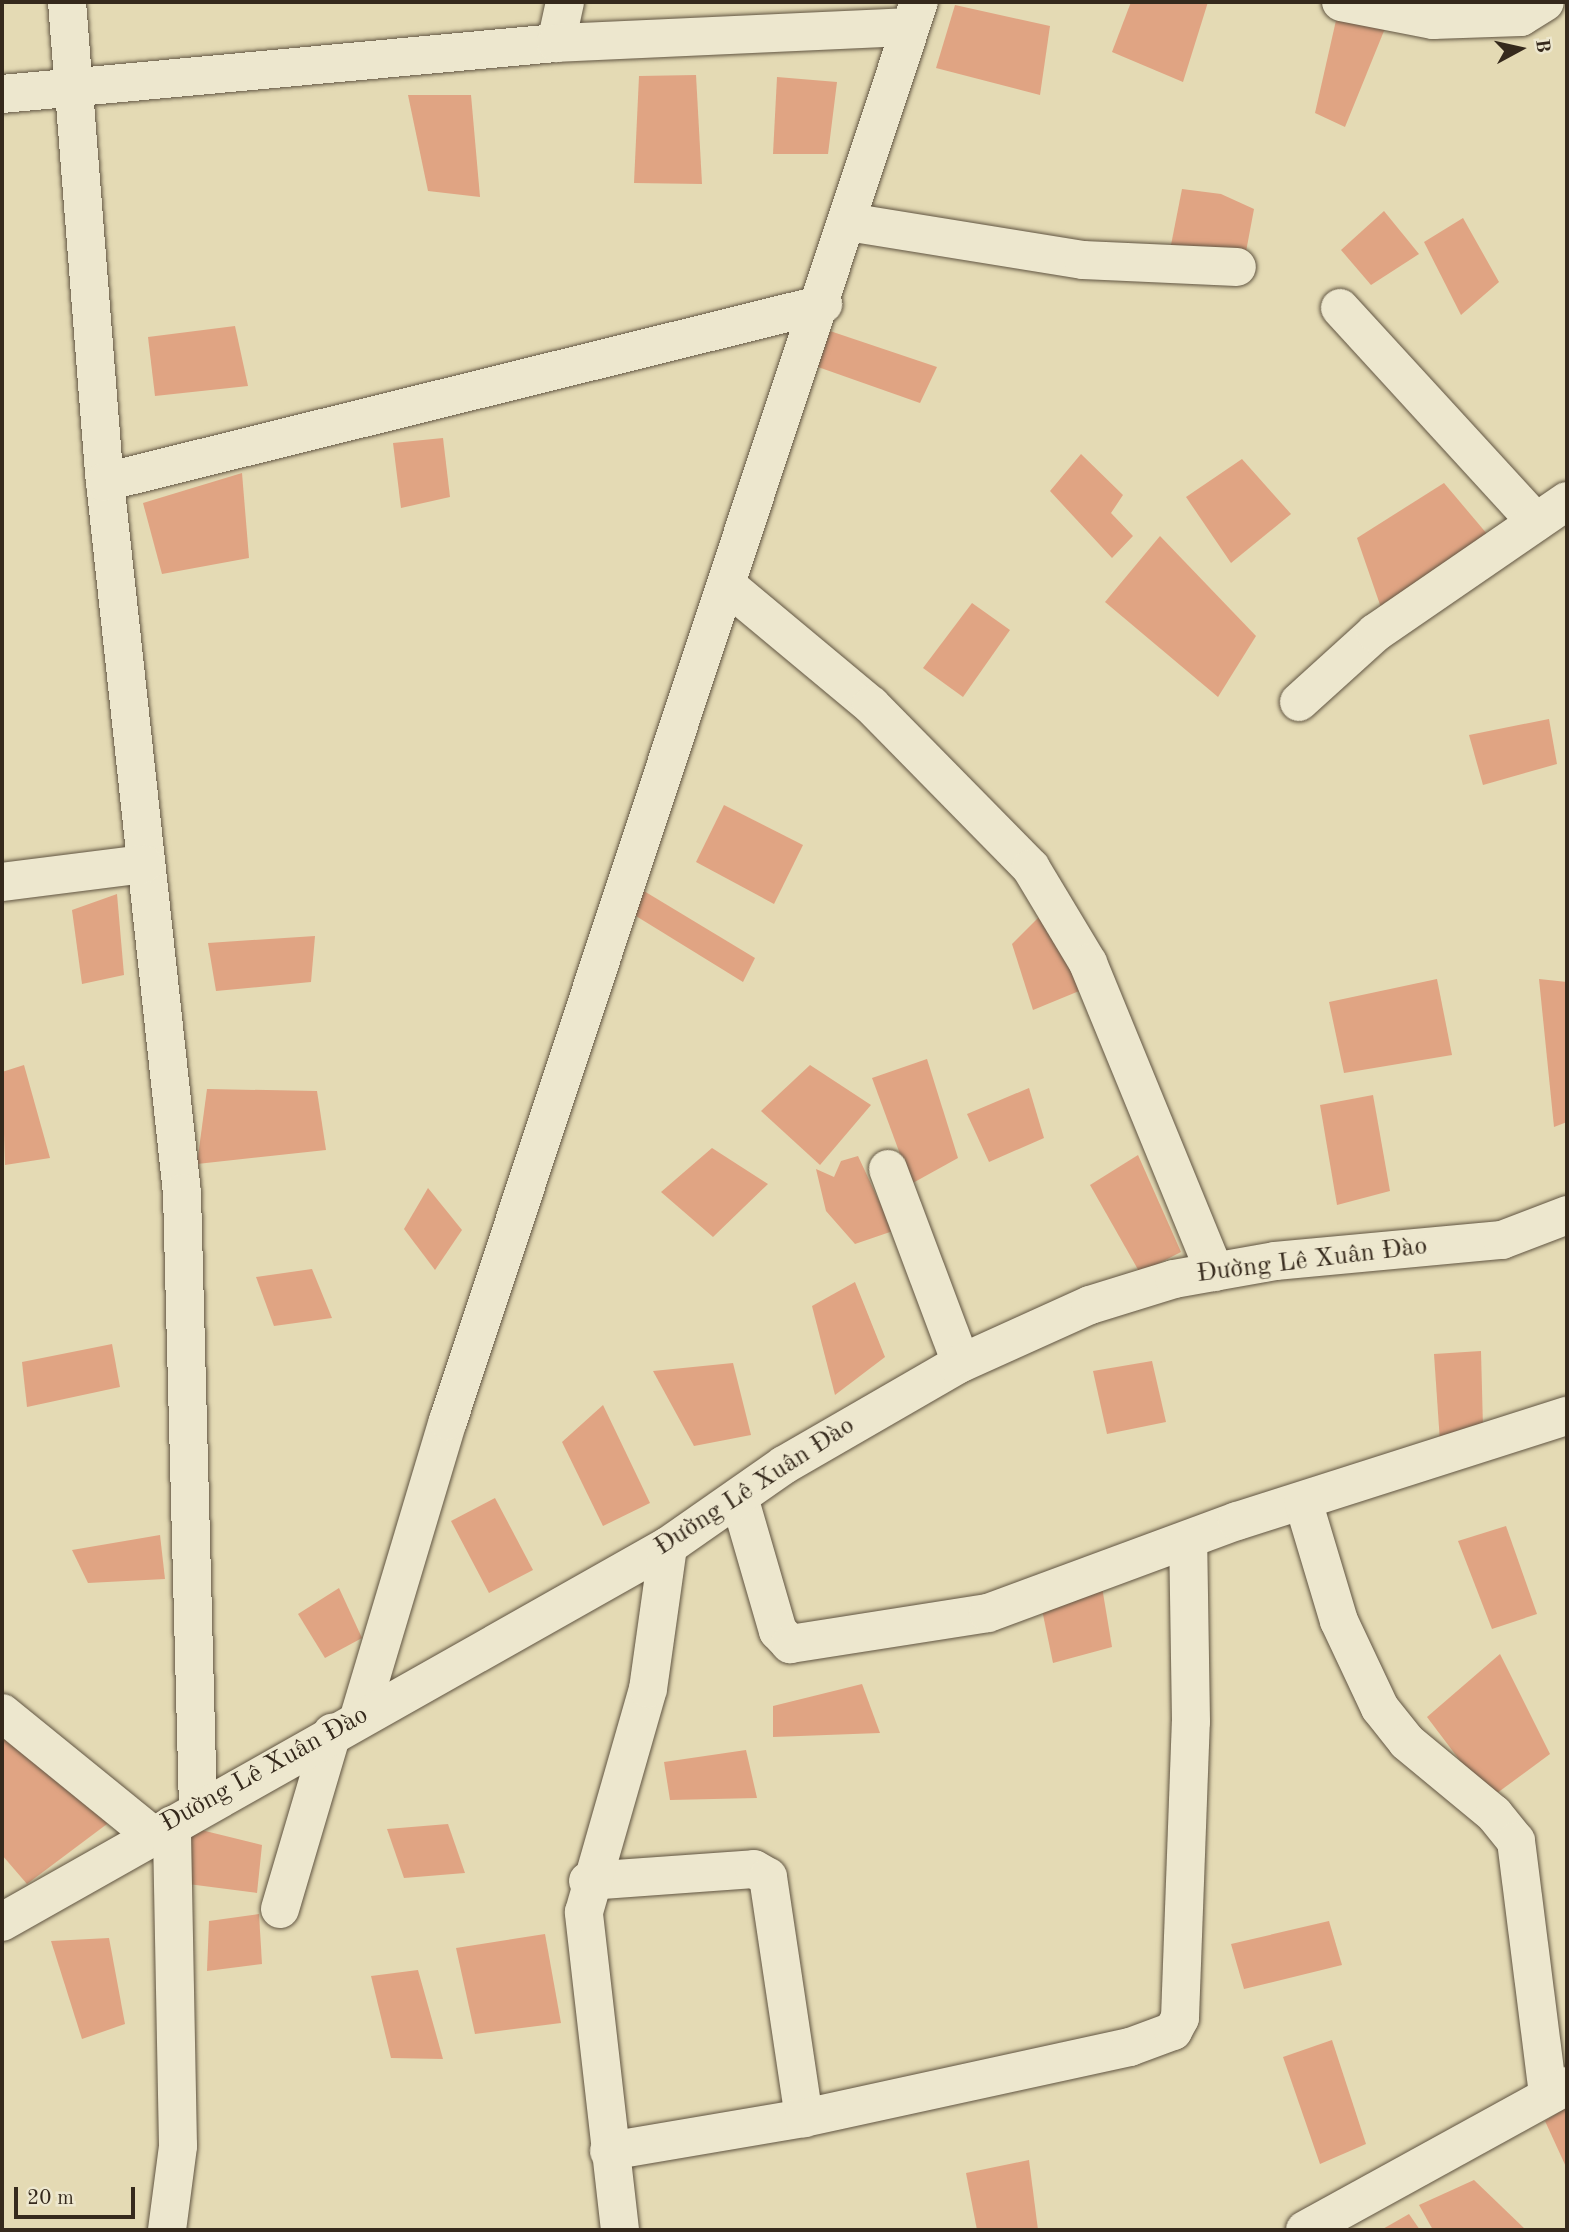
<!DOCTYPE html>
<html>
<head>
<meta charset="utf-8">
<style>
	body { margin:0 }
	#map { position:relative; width:1569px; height:2232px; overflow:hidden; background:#e4dab4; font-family:"Old Standard TT",serif }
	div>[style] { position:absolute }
	.building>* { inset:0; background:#e0a483 }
	.roads { filter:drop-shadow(0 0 2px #615542) drop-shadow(0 0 2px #615542) }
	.minor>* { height:38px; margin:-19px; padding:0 19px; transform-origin:19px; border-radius:19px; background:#ede7ce }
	span { translate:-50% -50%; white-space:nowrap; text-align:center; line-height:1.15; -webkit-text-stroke:5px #ede7ce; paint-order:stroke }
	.street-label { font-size:26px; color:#35291c }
	.frame { position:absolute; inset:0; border:4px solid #35291c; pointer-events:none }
	.north { position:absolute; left:1485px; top:14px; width:70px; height:70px; -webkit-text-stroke:5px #ede7ce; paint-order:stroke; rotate:82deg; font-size:19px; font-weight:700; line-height:28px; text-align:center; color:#35291c }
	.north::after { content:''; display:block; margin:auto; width:24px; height:32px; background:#35291c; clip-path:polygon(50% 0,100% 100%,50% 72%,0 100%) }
	.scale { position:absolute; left:14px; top:2187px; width:121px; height:32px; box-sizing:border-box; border:4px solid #35291c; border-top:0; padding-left:9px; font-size:21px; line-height:24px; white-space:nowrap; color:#35291c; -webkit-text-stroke:5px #ede7ce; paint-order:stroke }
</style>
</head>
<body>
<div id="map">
	<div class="building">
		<div style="clip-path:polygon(1131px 2px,1208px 2px,1183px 82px,1112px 52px)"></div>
		<div style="clip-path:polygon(955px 5px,1050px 26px,1040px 95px,936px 68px)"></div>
		<div style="clip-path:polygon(1337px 16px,1388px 21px,1345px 127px,1315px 113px)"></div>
		<div style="clip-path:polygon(696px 75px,702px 184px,634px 183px,639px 76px)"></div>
		<div style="clip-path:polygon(777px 77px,837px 82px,828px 154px,773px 154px)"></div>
		<div style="clip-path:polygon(408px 95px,471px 95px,480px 197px,428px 191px)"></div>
		<div style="clip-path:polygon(1182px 189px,1221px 194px,1254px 209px,1245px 257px,1171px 245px)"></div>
		<div style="clip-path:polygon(1384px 211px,1419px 254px,1371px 285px,1341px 250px)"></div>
		<div style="clip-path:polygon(1463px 218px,1499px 282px,1461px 315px,1424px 242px)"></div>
		<div style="clip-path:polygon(235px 326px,248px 386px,155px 396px,148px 337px)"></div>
		<div style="clip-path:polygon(830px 331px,937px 367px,920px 403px,818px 367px)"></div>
		<div style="clip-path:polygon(443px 438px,450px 497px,401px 508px,393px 443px)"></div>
		<div style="clip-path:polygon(1081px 454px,1123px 495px,1111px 513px,1133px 536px,1112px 558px,1050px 491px)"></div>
		<div style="clip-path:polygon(1242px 459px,1291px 514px,1231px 563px,1186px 497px)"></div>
		<div style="clip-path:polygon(242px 473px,249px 558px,162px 574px,143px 503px)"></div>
		<div style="clip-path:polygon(1444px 483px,1493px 541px,1387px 625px,1357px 538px)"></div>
		<div style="clip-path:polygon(1160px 536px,1256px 636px,1218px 697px,1105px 602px)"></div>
		<div style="clip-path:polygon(972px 603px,1010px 630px,963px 697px,923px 668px)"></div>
		<div style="clip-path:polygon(1549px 719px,1557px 764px,1483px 785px,1469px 735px)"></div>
		<div style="clip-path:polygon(724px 805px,803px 845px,774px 904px,696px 862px)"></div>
		<div style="clip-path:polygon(634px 885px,755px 958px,743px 982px,623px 908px)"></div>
		<div style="clip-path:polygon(117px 894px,124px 975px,82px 984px,72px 910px)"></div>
		<div style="clip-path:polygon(1042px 914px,1084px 989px,1033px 1010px,1012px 944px)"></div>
		<div style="clip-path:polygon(315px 936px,311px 982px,216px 991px,208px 943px)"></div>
		<div style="clip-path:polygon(1437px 979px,1452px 1055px,1344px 1073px,1329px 1002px)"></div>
		<div style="clip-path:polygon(1539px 979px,1567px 982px,1567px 1122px,1554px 1127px)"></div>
		<div style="clip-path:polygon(927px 1059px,958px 1158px,911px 1184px,872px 1078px)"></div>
		<div style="clip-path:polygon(24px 1065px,50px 1158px,5px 1165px,2px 1072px)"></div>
		<div style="clip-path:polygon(810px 1065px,871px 1105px,820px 1165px,761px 1111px)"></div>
		<div style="clip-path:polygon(1029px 1088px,1044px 1138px,989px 1162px,967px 1114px)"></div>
		<div style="clip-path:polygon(207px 1089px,317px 1091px,326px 1150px,197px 1164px)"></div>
		<div style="clip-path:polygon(1373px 1095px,1390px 1191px,1337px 1205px,1320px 1105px)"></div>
		<div style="clip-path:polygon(712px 1148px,768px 1184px,713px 1237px,661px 1192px)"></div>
		<div style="clip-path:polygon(1138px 1155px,1181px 1252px,1140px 1273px,1090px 1185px)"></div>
		<div style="clip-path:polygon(858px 1156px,893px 1231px,855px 1244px,826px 1211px,816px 1169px,834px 1177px,841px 1161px)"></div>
		<div style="clip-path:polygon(428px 1188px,462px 1230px,435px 1270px,404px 1229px)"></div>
		<div style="clip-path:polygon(312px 1269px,332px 1318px,274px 1326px,256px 1277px)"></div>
		<div style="clip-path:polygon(855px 1282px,885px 1357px,835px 1395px,812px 1306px)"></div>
		<div style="clip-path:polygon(112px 1344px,120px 1387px,27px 1407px,22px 1362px)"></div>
		<div style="clip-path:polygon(1481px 1351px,1483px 1428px,1440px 1442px,1434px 1354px)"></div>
		<div style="clip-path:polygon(1152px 1361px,1166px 1422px,1107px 1434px,1093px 1371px)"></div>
		<div style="clip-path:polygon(733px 1363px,751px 1435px,694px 1446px,653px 1371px)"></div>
		<div style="clip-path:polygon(603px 1405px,650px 1503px,603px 1526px,562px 1442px)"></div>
		<div style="clip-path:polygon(495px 1498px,533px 1570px,489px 1593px,451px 1521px)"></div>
		<div style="clip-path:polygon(1506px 1526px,1537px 1614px,1492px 1629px,1458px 1541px)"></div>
		<div style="clip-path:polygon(160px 1535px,165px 1579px,88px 1583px,72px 1550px)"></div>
		<div style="clip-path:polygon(1101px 1581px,1112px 1647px,1053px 1663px,1040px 1600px)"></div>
		<div style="clip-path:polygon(339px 1588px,362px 1638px,325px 1658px,298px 1614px)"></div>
		<div style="clip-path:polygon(1500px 1654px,1550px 1754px,1489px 1799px,1427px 1717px)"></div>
		<div style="clip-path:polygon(862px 1684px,880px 1733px,773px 1737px,773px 1706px)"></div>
		<div style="clip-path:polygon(2px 1727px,115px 1818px,27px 1884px,2px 1855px)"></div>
		<div style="clip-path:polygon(746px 1750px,757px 1798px,670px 1800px,664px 1762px)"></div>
		<div style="clip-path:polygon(448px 1824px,465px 1873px,404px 1878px,387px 1829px)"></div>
		<div style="clip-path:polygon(189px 1827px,262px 1845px,257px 1893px,188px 1884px)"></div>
		<div style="clip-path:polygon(259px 1914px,262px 1964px,207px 1971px,209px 1921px)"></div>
		<div style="clip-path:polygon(1329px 1921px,1342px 1965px,1244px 1989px,1231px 1944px)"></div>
		<div style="clip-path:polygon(545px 1934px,561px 2023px,475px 2034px,456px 1948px)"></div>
		<div style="clip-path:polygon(109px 1938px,125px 2024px,82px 2039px,51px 1941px)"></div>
		<div style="clip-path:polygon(418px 1970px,443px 2059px,391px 2058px,371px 1976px)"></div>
		<div style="clip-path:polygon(1332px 2040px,1366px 2144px,1320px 2164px,1283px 2057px)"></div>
		<div style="clip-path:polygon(1567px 2107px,1567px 2169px,1545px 2121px)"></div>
		<div style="clip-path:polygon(1029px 2160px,1038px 2230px,977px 2230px,966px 2173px)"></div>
		<div style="clip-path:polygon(1474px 2180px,1526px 2230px,1433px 2230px,1419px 2205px)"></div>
		<div style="clip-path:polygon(1409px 2214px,1420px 2230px,1381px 2230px)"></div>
	</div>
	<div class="roads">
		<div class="minor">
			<div style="left:67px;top:2px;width:482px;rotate:85.5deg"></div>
			<div style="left:105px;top:482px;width:715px;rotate:83.82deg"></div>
			<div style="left:182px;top:1193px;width:614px;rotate:88.51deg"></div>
			<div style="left:1341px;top:2px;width:94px;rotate:11.1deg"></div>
			<div style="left:1433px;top:20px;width:88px;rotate:-2deg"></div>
			<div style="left:1521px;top:17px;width:28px;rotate:-32deg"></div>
			<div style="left:556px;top:43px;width:42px;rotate:-77.6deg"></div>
			<div style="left:2px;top:94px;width:556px;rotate:-5.26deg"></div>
			<div style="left:556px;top:43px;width:353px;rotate:-2.6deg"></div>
			<div style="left:848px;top:222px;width:238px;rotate:9.2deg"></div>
			<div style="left:1083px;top:260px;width:154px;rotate:2.6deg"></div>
			<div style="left:1340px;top:308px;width:290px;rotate:47.5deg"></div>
			<div style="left:105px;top:482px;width:740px;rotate:-13.92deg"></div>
			<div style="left:728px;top:586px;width:186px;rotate:39.8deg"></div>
			<div style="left:871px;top:705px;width:228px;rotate:45.5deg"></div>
			<div style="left:1031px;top:868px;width:111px;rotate:59deg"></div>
			<div style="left:1088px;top:963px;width:334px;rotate:67.7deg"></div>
			<div style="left:1299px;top:702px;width:103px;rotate:-42.2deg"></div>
			<div style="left:1375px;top:633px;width:233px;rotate:-34.5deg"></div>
			<div style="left:2px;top:882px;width:143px;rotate:-7.2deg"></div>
			<div style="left:888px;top:1169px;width:207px;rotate:69.4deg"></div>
			<div style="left:739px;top:1497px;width:140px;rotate:73.8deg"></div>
			<div style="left:778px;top:1631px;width:18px;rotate:47deg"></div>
			<div style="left:790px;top:1644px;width:200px;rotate:-8.9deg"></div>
			<div style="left:988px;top:1613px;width:265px;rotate:-20.3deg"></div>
			<div style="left:1237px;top:1521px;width:346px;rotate:-17.7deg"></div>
			<div style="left:1303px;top:1501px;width:125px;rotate:73.3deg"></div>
			<div style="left:1339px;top:1621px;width:96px;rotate:64.8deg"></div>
			<div style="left:1380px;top:1708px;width:43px;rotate:51.5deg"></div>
			<div style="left:1407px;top:1742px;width:113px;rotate:39.6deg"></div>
			<div style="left:1494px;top:1814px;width:35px;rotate:51deg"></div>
			<div style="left:1516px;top:1841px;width:255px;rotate:82.8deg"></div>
			<div style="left:2px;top:1713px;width:192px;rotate:39.1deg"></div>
			<div style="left:359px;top:1717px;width:309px;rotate:-73.3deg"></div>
			<div style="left:448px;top:1421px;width:1495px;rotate:-71.64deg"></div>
			<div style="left:588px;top:1881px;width:166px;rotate:-4.1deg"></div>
			<div style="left:754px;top:1869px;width:16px;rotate:30deg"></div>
			<div style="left:768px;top:1877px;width:244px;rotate:81.5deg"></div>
			<div style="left:280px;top:1909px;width:184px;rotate:-73.5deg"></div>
			<div style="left:2px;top:1922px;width:765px;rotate:-29.45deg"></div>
			<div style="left:668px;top:1546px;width:141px;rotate:-34.9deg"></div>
			<div style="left:784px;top:1465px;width:200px;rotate:-30deg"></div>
			<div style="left:957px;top:1365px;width:146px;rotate:-24.3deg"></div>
			<div style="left:1090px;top:1305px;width:88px;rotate:-17.2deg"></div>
			<div style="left:1174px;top:1279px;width:103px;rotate:-10.1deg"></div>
			<div style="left:1275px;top:1261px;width:228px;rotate:-5.3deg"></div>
			<div style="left:1502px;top:1240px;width:70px;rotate:-21deg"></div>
			<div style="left:609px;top:2151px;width:198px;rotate:-9.6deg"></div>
			<div style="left:804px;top:2118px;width:334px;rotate:-12.3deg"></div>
			<div style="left:1130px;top:2047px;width:46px;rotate:-20.4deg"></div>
			<div style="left:1173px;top:2031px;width:15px;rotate:-62deg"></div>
			<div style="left:1180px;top:2018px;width:296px;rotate:-87.9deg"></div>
			<div style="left:1191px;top:1722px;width:181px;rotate:-90.9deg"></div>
			<div style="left:167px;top:2230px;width:85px;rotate:-82.5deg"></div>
			<div style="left:178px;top:2146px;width:321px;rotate:-91.1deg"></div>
			<div style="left:620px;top:2230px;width:320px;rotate:-96.5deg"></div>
			<div style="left:584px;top:1912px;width:232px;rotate:-74deg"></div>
			<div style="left:648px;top:1689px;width:144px;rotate:-82deg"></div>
			<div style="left:1305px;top:2230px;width:299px;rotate:-28.8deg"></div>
		</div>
	</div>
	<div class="street-label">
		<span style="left:1312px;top:1261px;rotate:-7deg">Đường Lê Xuân Đào</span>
		<span style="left:755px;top:1487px;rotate:-33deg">Đường Lê Xuân Đào</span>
		<span style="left:265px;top:1770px;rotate:-29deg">Đường Lê Xuân Đào</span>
	</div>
	<div class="frame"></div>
	<div class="north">B</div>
	<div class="scale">20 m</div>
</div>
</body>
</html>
